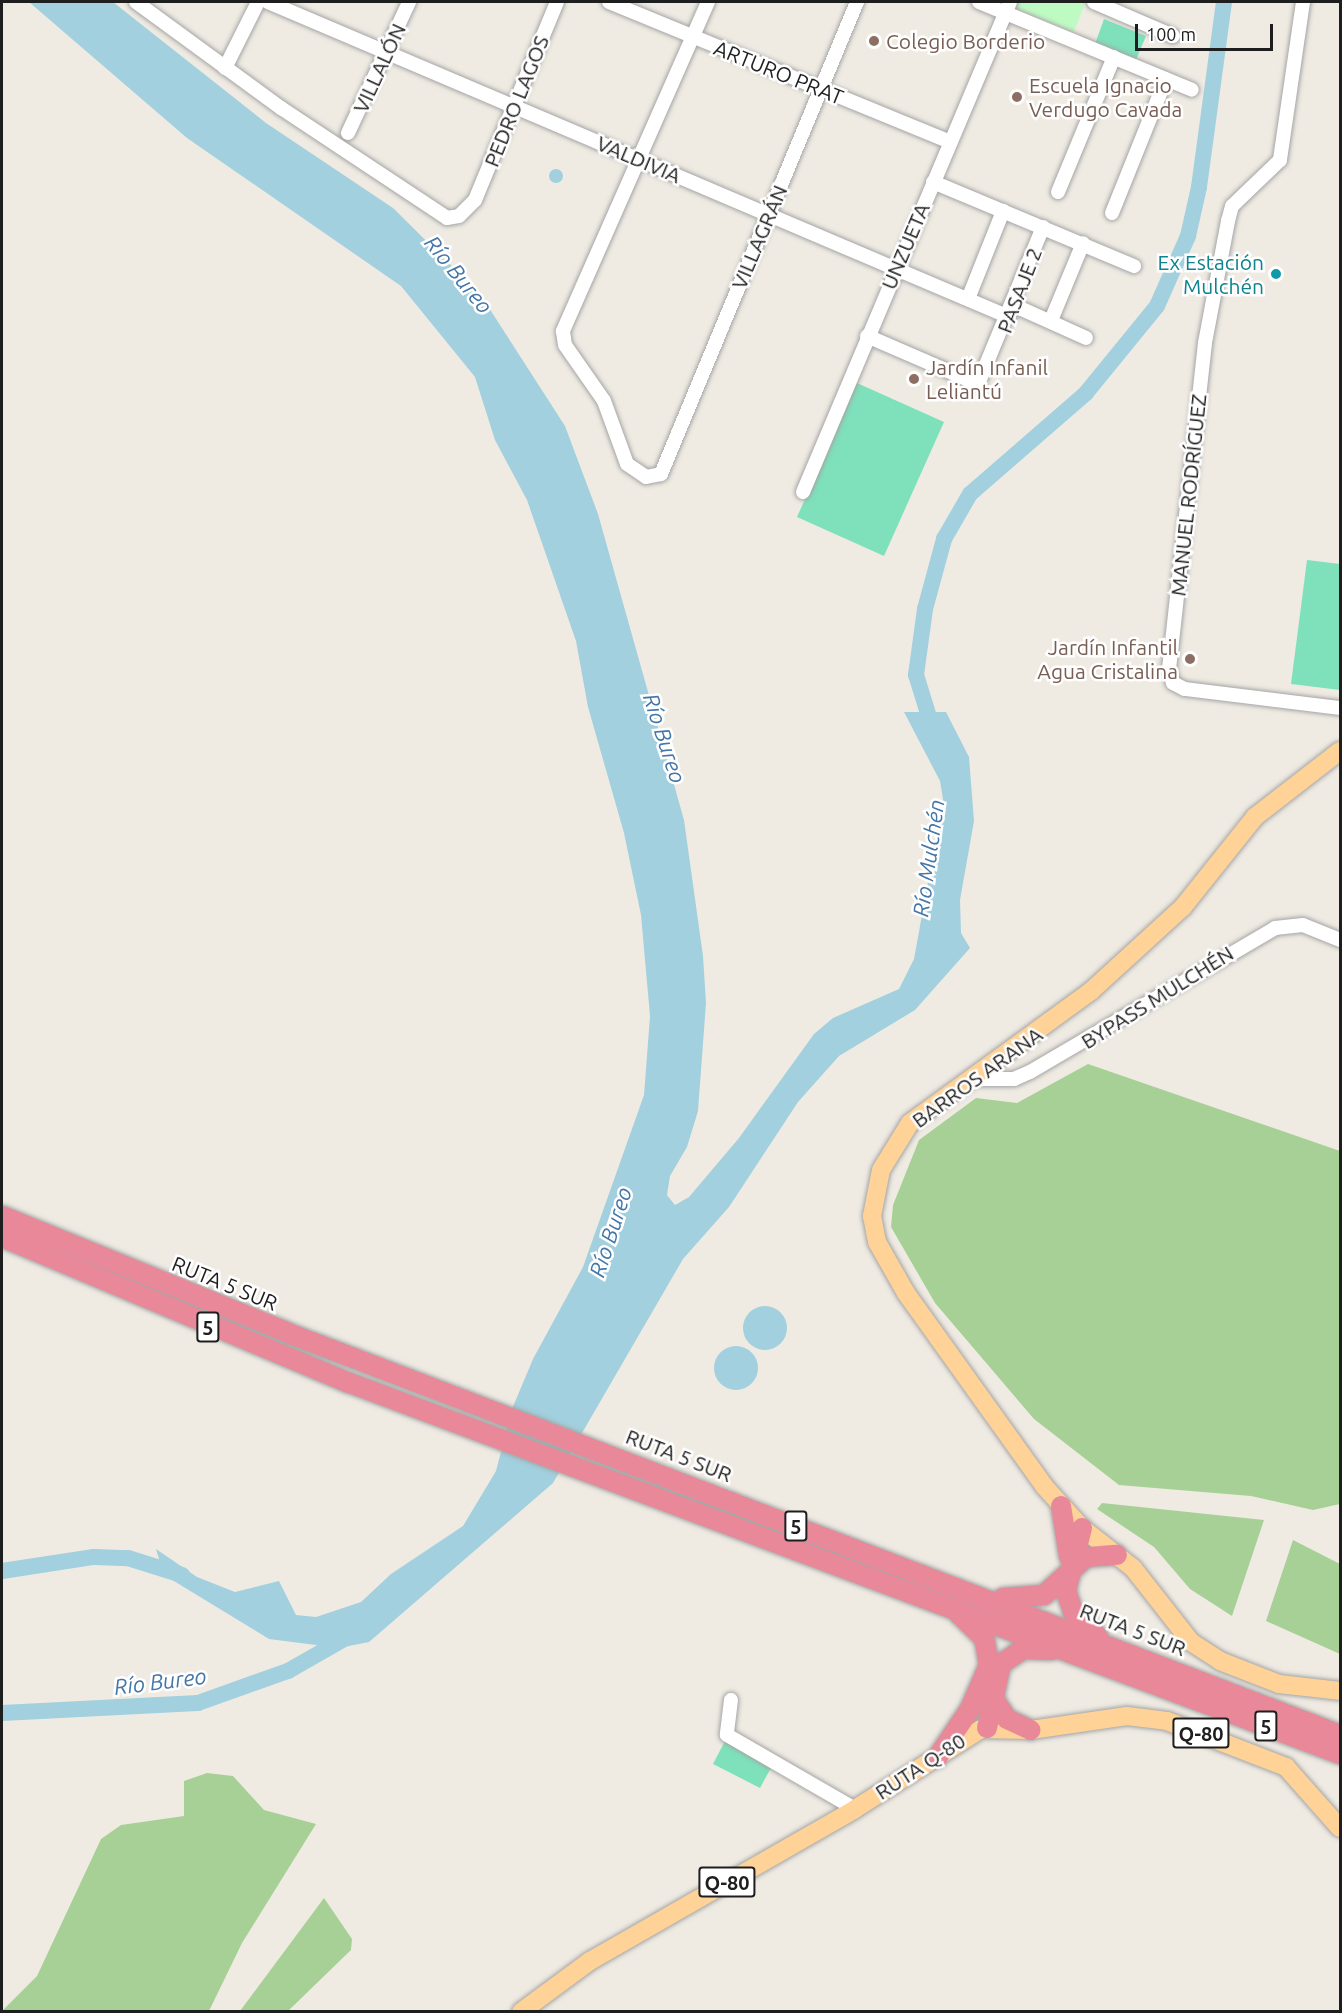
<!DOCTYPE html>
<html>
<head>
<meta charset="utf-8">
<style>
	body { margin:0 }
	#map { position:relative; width:1342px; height:2013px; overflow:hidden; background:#efebe3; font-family:Ubuntu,sans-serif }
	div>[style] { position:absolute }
	.forest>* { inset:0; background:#a7d096 }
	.park>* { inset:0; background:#befbc3 }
	.pitch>* { inset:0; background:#7ee1bb }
	.water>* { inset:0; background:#a2d0de }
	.round { border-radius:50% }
	.river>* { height:16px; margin:-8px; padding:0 8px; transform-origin:8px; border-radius:8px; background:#a2d0de }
	.roads { filter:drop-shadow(0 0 2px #a5a5a5) drop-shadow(0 0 2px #a5a5a5) }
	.minor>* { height:14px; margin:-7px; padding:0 7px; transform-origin:7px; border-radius:7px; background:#fff }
	.major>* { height:18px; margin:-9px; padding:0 9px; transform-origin:9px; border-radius:9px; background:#ffd398 }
	.highway>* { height:20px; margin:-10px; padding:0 10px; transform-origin:10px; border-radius:10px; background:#e98899 }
	.dots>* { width:16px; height:16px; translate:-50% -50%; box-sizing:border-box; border:3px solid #fff; border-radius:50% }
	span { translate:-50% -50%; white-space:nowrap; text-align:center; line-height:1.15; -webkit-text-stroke:5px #fff; paint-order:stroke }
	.shield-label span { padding:2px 4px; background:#fff; border:2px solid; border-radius:4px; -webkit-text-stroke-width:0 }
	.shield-label { font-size:20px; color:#1e1e1e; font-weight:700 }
	.education-label { font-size:21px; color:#785e54 }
	.left { translate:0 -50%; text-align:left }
	.right { translate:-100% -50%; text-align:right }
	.street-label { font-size:21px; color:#1e1e1e }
	.culture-label { font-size:21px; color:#0d838f }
	.water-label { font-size:22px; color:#4476a8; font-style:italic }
	.frame { position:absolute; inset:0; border:3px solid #1e1e1e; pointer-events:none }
	.scale { position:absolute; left:1135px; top:24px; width:138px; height:27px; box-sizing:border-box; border:3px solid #1e1e1e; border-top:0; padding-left:8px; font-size:18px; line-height:21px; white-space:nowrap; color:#1e1e1e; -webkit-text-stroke:4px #fff; paint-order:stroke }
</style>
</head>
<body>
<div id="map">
	<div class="forest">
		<div style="clip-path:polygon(1088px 1064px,1340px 1151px,1340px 1504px,1313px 1510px,1251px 1496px,1119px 1485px,1034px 1419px,935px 1303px,891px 1227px,893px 1205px,919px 1140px,976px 1098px,1017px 1103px)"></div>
		<div style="clip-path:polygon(1102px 1503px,1264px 1520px,1232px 1616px,1190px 1589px,1154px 1547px,1097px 1509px)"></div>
		<div style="clip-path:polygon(1293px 1540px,1340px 1564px,1340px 1654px,1266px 1621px)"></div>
		<div style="clip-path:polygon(207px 1773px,233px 1776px,264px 1810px,316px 1824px,242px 1943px,209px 2011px,2px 2011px,37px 1976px,101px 1839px,121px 1825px,184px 1816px,184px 1781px)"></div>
		<div style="clip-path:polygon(324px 1898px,352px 1939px,351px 1950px,288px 2011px,240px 2011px)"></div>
	</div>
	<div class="park">
		<div style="clip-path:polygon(999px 2px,1082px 2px,1085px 3px,1074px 32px)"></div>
	</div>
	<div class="pitch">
		<div style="clip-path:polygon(1104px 19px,1146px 36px,1136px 60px,1095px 44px)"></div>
		<div style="clip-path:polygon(857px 383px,944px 422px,884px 556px,797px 517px)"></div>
		<div style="clip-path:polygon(1307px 560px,1340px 564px,1340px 690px,1291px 684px)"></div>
		<div style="clip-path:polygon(725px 1741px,772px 1766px,760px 1788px,713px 1764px)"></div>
	</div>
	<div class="water">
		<div style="clip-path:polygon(29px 2px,113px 2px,266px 123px,393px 208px,480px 294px,565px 426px,598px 514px,684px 820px,703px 956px,706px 1003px,698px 1111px,687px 1147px,670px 1176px,667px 1195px,675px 1205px,689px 1197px,739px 1138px,814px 1034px,833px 1018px,899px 989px,914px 959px,943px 799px,940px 781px,904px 712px,946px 712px,969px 757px,974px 821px,960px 900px,961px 933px,970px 948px,915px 1010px,839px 1056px,798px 1102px,729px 1207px,683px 1259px,553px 1483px,369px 1642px,339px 1648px,269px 1639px,164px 1575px,156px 1549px,197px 1577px,235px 1592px,279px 1581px,296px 1615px,316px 1617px,361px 1602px,391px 1574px,463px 1526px,496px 1471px,512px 1409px,533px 1359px,583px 1267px,644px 1095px,650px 1016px,641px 915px,624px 833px,588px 707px,576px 641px,527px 500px,495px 440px,475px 377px,401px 286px,187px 138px)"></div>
		<div class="round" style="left:549px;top:169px;width:14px;height:14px"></div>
		<div class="round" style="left:743px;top:1306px;width:44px;height:44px"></div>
		<div class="round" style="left:714px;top:1346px;width:44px;height:44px"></div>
	</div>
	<div class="river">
		<div style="left:934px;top:733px;width:61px;rotate:-107.2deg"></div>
		<div style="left:916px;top:675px;width:67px;rotate:-82.2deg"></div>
		<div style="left:925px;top:609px;width:73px;rotate:-74.8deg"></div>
		<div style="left:944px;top:539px;width:52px;rotate:-60deg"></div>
		<div style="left:970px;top:494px;width:154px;rotate:-41deg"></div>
		<div style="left:1086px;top:393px;width:112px;rotate:-50.8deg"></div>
		<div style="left:1157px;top:306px;width:77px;rotate:-66.1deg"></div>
		<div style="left:1188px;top:236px;width:50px;rotate:-77.3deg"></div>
		<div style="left:1199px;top:187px;width:187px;rotate:-82.3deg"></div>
		<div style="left:2px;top:1571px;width:93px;rotate:-8.7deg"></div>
		<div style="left:94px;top:1557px;width:34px;rotate:2deg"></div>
		<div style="left:128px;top:1558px;width:57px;rotate:17.5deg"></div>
		<div style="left:2px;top:1713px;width:196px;rotate:-2.9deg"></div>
		<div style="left:198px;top:1703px;width:96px;rotate:-19.6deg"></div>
		<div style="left:288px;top:1671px;width:73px;rotate:-29.7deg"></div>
	</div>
	<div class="roads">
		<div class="minor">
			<div style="left:136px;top:2px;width:180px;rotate:36.2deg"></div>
			<div style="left:281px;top:108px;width:199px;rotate:33.5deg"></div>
			<div style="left:447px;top:218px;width:12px;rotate:-9deg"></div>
			<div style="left:459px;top:216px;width:23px;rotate:-45deg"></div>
			<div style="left:475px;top:200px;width:214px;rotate:-67.5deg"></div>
			<div style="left:268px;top:2px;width:805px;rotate:23.03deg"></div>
			<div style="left:609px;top:2px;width:369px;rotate:22.3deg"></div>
			<div style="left:708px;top:2px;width:360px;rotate:113.8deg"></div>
			<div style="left:563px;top:331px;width:14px;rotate:82deg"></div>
			<div style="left:565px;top:345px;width:68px;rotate:55.1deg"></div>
			<div style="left:604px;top:401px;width:67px;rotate:69.9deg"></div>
			<div style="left:627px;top:464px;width:23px;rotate:34deg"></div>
			<div style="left:646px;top:477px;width:15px;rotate:-11deg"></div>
			<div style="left:661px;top:474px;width:511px;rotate:-67.45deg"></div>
			<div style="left:979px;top:2px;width:230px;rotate:22.4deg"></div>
			<div style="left:1094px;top:2px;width:86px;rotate:23.3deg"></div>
			<div style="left:1303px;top:2px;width:160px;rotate:98.3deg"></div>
			<div style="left:1280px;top:160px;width:66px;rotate:136.2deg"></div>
			<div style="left:1232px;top:206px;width:16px;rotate:105deg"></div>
			<div style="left:1228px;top:221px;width:124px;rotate:100.7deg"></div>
			<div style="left:1205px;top:343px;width:326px;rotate:96.3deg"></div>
			<div style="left:1169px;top:667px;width:16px;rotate:76deg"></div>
			<div style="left:1173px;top:683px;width:13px;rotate:27deg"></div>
			<div style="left:1185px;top:689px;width:156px;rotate:7deg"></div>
			<div style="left:225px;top:68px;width:74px;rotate:-63.4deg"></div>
			<div style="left:348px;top:133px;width:145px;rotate:-65deg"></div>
			<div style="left:933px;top:182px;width:218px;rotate:22.7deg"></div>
			<div style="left:1058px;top:192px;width:146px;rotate:-67.5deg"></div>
			<div style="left:1112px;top:213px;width:144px;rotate:-68.1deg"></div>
			<div style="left:968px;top:299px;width:95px;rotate:-68.3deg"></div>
			<div style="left:1013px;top:305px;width:80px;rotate:24.3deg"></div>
			<div style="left:1052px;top:318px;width:81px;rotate:-67.5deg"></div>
			<div style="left:867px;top:336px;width:121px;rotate:23.4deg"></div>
			<div style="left:978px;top:384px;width:170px;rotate:-67.5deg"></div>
			<div style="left:803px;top:492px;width:532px;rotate:-67.1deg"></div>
			<div style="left:974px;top:1079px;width:40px"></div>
			<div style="left:1014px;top:1079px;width:17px;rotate:-24deg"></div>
			<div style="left:1030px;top:1072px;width:284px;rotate:-30.4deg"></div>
			<div style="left:1275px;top:928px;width:28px;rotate:-6deg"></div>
			<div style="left:1303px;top:925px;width:40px;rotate:22deg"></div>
			<div style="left:731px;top:1700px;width:35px;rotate:97deg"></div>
			<div style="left:727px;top:1735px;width:148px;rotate:30deg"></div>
		</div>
		<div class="major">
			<div style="left:1340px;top:751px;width:108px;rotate:142.2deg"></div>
			<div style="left:1255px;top:817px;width:115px;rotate:128.7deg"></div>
			<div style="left:1183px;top:907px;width:125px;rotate:137.6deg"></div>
			<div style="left:1091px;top:991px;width:224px;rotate:143.9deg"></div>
			<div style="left:910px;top:1123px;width:55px;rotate:121.7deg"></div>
			<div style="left:881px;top:1170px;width:47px;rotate:101.1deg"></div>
			<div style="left:872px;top:1216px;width:26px;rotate:79deg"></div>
			<div style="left:877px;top:1242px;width:59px;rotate:60.4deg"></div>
			<div style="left:906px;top:1293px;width:237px;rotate:54.4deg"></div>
			<div style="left:1044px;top:1486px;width:57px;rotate:47.9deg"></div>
			<div style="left:1082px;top:1528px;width:65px;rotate:38.1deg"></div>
			<div style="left:1133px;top:1568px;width:94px;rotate:51.9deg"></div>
			<div style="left:1191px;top:1642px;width:35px;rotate:33deg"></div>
			<div style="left:1220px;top:1661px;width:63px;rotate:21.3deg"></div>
			<div style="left:1279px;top:1684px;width:61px;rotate:6.5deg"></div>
			<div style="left:521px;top:2012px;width:86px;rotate:-36.5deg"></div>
			<div style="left:590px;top:1961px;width:305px;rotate:-29.8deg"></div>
			<div style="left:855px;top:1809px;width:149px;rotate:-32.4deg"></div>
			<div style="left:981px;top:1729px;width:50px;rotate:1.1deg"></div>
			<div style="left:1031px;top:1730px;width:97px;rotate:-8.3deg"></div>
			<div style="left:1127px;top:1716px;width:40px;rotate:7.1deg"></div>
			<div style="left:1167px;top:1721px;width:128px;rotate:21.1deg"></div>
			<div style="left:1286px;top:1767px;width:81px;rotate:48.5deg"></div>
		</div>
		<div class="highway">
			<div style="left:2px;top:1216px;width:309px;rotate:22.2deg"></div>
			<div style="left:288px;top:1333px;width:1126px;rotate:20.91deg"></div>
			<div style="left:2px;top:1237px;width:377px;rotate:22.8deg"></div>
			<div style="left:350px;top:1383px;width:1057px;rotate:20.54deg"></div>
			<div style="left:1061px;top:1506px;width:51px;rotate:80.9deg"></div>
			<div style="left:1082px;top:1528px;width:65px;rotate:104.3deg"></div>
			<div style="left:1066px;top:1591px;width:21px;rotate:71deg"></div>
			<div style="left:1073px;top:1611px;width:36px;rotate:46deg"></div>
			<div style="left:1003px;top:1598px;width:41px;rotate:-4.2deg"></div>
			<div style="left:1044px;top:1595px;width:57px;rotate:-42.1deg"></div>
			<div style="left:1086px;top:1557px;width:31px;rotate:-4deg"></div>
			<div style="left:994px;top:1699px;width:24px;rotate:57deg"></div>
			<div style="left:1007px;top:1719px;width:26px;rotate:25deg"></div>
			<div style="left:987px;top:1728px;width:66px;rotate:-77.7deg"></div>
			<div style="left:1001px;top:1664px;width:27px;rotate:-34deg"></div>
			<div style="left:1023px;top:1649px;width:29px;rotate:2deg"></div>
			<div style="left:937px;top:1758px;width:59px;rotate:-56deg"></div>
			<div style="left:970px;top:1709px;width:48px;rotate:-66.6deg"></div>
			<div style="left:989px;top:1665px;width:27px;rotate:-100deg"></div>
			<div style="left:984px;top:1638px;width:35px;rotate:-136deg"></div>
		</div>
	</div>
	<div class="dots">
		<div style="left:874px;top:41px;background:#8d6e63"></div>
		<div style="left:1017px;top:97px;background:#8d6e63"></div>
		<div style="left:1276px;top:274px;background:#0f9aa8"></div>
		<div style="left:914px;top:379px;background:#8d6e63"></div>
		<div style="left:1190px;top:659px;background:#8d6e63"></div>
	</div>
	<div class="shield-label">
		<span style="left:208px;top:1327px">5</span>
		<span style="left:796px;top:1526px">5</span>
		<span style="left:1266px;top:1726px">5</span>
		<span style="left:1201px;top:1733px">Q-80</span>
		<span style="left:727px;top:1882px">Q-80</span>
	</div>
	<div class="education-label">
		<span class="left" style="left:886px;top:41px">Colegio Borderio</span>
		<span class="left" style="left:1029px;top:97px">Escuela Ignacio<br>Verdugo Cavada</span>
		<span class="left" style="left:926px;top:379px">Jardín Infanil<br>Leliantú</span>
		<span class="right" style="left:1178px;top:659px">Jardín Infantil<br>Agua Cristalina</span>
	</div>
	<div class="street-label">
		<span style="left:379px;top:68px;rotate:-65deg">VILLALÓN</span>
		<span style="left:779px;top:72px;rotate:22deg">ARTURO PRAT</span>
		<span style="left:516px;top:101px;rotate:-68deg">PEDRO LAGOS</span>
		<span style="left:639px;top:159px;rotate:23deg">VALDIVIA</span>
		<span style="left:759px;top:237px;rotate:-67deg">VILLAGRÁN</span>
		<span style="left:905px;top:246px;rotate:-67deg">UNZUETA</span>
		<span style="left:1019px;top:290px;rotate:-69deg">PASAJE 2</span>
		<span style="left:1188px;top:495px;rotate:-84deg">MANUEL RODRÍGUEZ</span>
		<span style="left:1157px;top:997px;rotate:-32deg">BYPASS MULCHÉN</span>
		<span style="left:977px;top:1077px;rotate:-36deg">BARROS ARANA</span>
		<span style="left:225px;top:1283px;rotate:22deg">RUTA 5 SUR</span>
		<span style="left:679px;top:1455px;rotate:21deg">RUTA 5 SUR</span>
		<span style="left:1133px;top:1629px;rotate:21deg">RUTA 5 SUR</span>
		<span style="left:920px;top:1766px;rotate:-33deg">RUTA Q-80</span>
	</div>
	<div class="culture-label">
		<span class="right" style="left:1264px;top:274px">Ex Estación<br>Mulchén</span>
	</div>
	<div class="water-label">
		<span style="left:459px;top:274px;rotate:51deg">Río Bureo</span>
		<span style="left:665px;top:738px;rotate:72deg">Río Bureo</span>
		<span style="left:928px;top:858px;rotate:-82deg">Río Mulchén</span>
		<span style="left:610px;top:1232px;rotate:-72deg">Río Bureo</span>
		<span style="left:160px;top:1681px;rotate:-7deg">Río Bureo</span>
	</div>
	<div class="frame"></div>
	<div class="scale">100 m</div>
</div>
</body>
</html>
